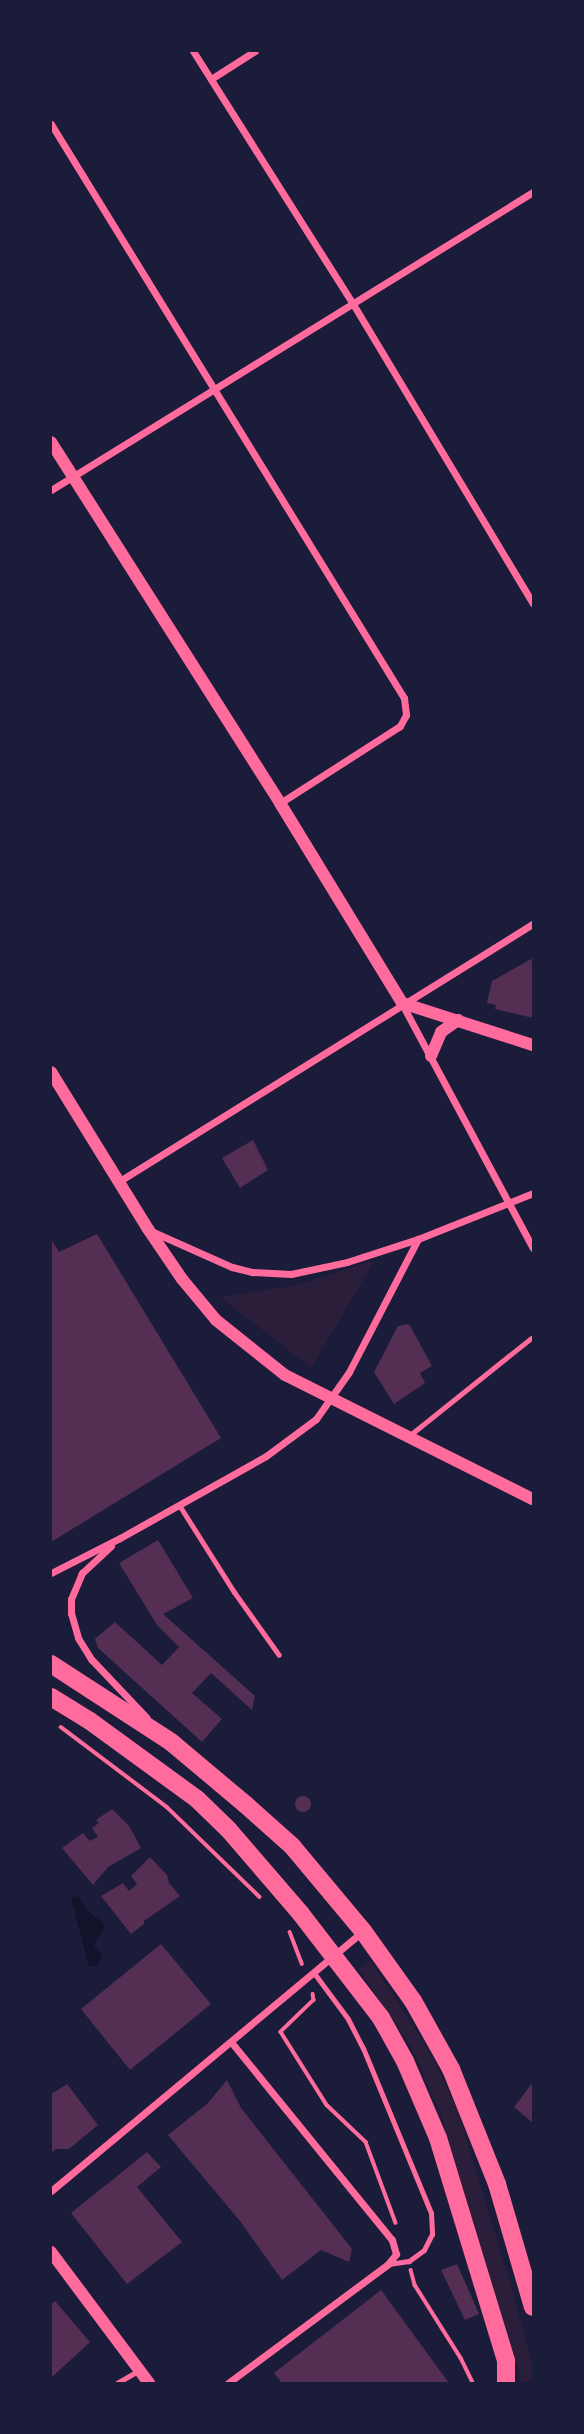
<!DOCTYPE html>
<html>
<head>
<meta charset="utf-8">
<style>
	body { margin:0 }
	#map { position:relative; width:584px; height:2434px; overflow:hidden; background:#1b1b3a; font-family:Karla,sans-serif }
	div>[style] { position:absolute }
	.green>* { inset:0; background:#2a1e3b }
	.water>* { inset:0; background:#12122b }
	.building>* { inset:0; background:#542f53 }
	.round { border-radius:50% }
	.path>* { height:3.5px; margin:-1.75px; padding:0 1.75px; transform-origin:1.75px; border-radius:1.75px; background:#ff6b9d }
	.service>* { height:5px; margin:-2.5px; padding:0 2.5px; transform-origin:2.5px; border-radius:2.5px; background:#ff6b9d }
	.minor>* { height:7px; margin:-3.5px; padding:0 3.5px; transform-origin:3.5px; border-radius:3.5px; background:#ff6b9d }
	.tertiary>* { height:12px; margin:-6px; padding:0 6px; transform-origin:6px; border-radius:6px; background:#ff6b9d }
	.primary>* { height:18px; margin:-9px; padding:0 9px; transform-origin:9px; border-radius:9px; background:#ff6b9d }
	span { translate:-50% -50%; white-space:nowrap; text-align:center; line-height:1.15; -webkit-text-stroke:6px #1b1b3a; paint-order:stroke }
	.frame { position:absolute; inset:0; border:52px solid #1b1b3a; pointer-events:none }
</style>
</head>
<body>
<div id="map">
	<div class="green">
		<div style="clip-path:polygon(375px 1260px,311px 1368px,220px 1297px,298px 1285px)"></div>
		<div style="clip-path:polygon(371px 1961px,431px 2054px,458px 2112px,512px 2289px,533px 2367px,533px 2383px,519px 2383px,520px 2375px,440px 2112px,412px 2048px,358px 1968px)"></div>
	</div>
	<div class="water">
		<div style="clip-path:polygon(79px 1896px,86px 1910px,103px 1923px,104px 1928px,94px 1945px,102px 1956px,97px 1965px,89px 1967px,71px 1898px)"></div>
	</div>
	<div class="building">
		<div style="clip-path:polygon(533px 958px,533px 1018px,495px 1009px,496px 1005px,487px 1003px,492px 981px)"></div>
		<div style="clip-path:polygon(253px 1140px,268px 1170px,240px 1188px,222px 1158px)"></div>
		<div style="clip-path:polygon(97px 1234px,221px 1438px,51px 1542px,51px 1239px,59px 1252px)"></div>
		<div style="clip-path:polygon(409px 1324px,432px 1366px,420px 1373px,425px 1383px,394px 1404px,374px 1372px,398px 1326px)"></div>
		<div style="clip-path:polygon(158px 1540px,193px 1598px,163px 1614px,255px 1696px,252px 1710px,211px 1673px,192px 1693px,222px 1719px,202px 1742px,98px 1648px,95px 1639px,115px 1622px,162px 1665px,179px 1647px,157px 1625px,119px 1563px)"></div>
		<div class="round" style="left:295px;top:1796px;width:16px;height:16px"></div>
		<div style="clip-path:polygon(112px 1809px,129px 1826px,141px 1848px,108px 1867px,93px 1885px,62px 1848px,83px 1833px,90px 1841px,98px 1837px,92px 1828px,99px 1823px,96px 1820px)"></div>
		<div style="clip-path:polygon(150px 1857px,167px 1875px,169px 1883px,180px 1896px,144px 1921px,144px 1924px,131px 1934px,101px 1896px,123px 1883px,129px 1891px,137px 1884px,131px 1876px)"></div>
		<div style="clip-path:polygon(161px 1944px,211px 2004px,130px 2070px,81px 2009px)"></div>
		<div style="clip-path:polygon(227px 2080px,241px 2108px,352px 2249px,349px 2262px,321px 2250px,282px 2280px,240px 2221px,168px 2135px,207px 2104px)"></div>
		<div style="clip-path:polygon(533px 2082px,533px 2123px,514px 2107px)"></div>
		<div style="clip-path:polygon(67px 2084px,98px 2125px,69px 2149px,56px 2149px,51px 2153px,51px 2094px)"></div>
		<div style="clip-path:polygon(147px 2152px,161px 2167px,137px 2187px,182px 2242px,127px 2284px,71px 2213px)"></div>
		<div style="clip-path:polygon(457px 2264px,479px 2314px,465px 2320px,441px 2270px)"></div>
		<div style="clip-path:polygon(381px 2290px,449px 2383px,282px 2383px,274px 2373px)"></div>
		<div style="clip-path:polygon(55px 2301px,90px 2342px,51px 2378px,51px 2304px)"></div>
	</div>
	<div class="path">
		<div style="left:61px;top:1727px;width:133px;rotate:37deg"></div>
		<div style="left:167px;top:1807px;width:129px;rotate:44.1deg"></div>
		<div style="left:290px;top:1932px;width:34px;rotate:69deg"></div>
		<div style="left:313px;top:1994px;width:6px;rotate:81deg"></div>
		<div style="left:314px;top:2000px;width:46px;rotate:135.9deg"></div>
		<div style="left:281px;top:2032px;width:86px;rotate:57.8deg"></div>
		<div style="left:327px;top:2105px;width:54px;rotate:43.5deg"></div>
		<div style="left:366px;top:2142px;width:86px;rotate:69.7deg"></div>
		<div style="left:411px;top:2270px;width:16px;rotate:75deg"></div>
		<div style="left:415px;top:2285px;width:86px;rotate:57.8deg"></div>
		<div style="left:461px;top:2358px;width:28px;rotate:64deg"></div>
	</div>
	<div class="service">
		<div style="left:410px;top:1435px;width:155px;rotate:-38.7deg"></div>
		<div style="left:179px;top:1505px;width:103px;rotate:57.7deg"></div>
		<div style="left:234px;top:1592px;width:77px;rotate:54.5deg"></div>
		<div style="left:314px;top:1973px;width:57px;rotate:53.5deg"></div>
		<div style="left:348px;top:2019px;width:33px;rotate:63deg"></div>
		<div style="left:363px;top:2048px;width:178px;rotate:67.6deg"></div>
		<div style="left:431px;top:2213px;width:21px;rotate:87deg"></div>
		<div style="left:432px;top:2234px;width:18px;rotate:117deg"></div>
		<div style="left:424px;top:2250px;width:19px;rotate:144deg"></div>
		<div style="left:409px;top:2261px;width:21px;rotate:172deg"></div>
		<div style="left:117px;top:2383px;width:24px;rotate:-30deg"></div>
	</div>
	<div class="minor">
		<div style="left:193px;top:51px;width:299px;rotate:57.7deg"></div>
		<div style="left:353px;top:304px;width:349px;rotate:59deg"></div>
		<div style="left:211px;top:79px;width:52px;rotate:-32.5deg"></div>
		<div style="left:51px;top:124px;width:674px;rotate:58.41deg"></div>
		<div style="left:404px;top:698px;width:17px;rotate:83deg"></div>
		<div style="left:406px;top:715px;width:13px;rotate:119deg"></div>
		<div style="left:400px;top:726px;width:143px;rotate:147.3deg"></div>
		<div style="left:51px;top:490px;width:567px;rotate:-31.73deg"></div>
		<div style="left:402px;top:1004px;width:277px;rotate:61.8deg"></div>
		<div style="left:118px;top:1182px;width:489px;rotate:-31.9deg"></div>
		<div style="left:151px;top:1231px;width:89px;rotate:24deg"></div>
		<div style="left:232px;top:1267px;width:21px;rotate:14deg"></div>
		<div style="left:252px;top:1272px;width:39px;rotate:3deg"></div>
		<div style="left:291px;top:1274px;width:57px;rotate:-12.1deg"></div>
		<div style="left:347px;top:1262px;width:75px;rotate:-17.9deg"></div>
		<div style="left:418px;top:1239px;width:124px;rotate:-21.8deg"></div>
		<div style="left:111px;top:1546px;width:40px;rotate:137deg"></div>
		<div style="left:82px;top:1573px;width:28px;rotate:113deg"></div>
		<div style="left:71px;top:1599px;width:14px;rotate:90deg"></div>
		<div style="left:71px;top:1613px;width:26px;rotate:74deg"></div>
		<div style="left:78px;top:1638px;width:26px;rotate:58deg"></div>
		<div style="left:92px;top:1660px;width:79px;rotate:46.5deg"></div>
		<div style="left:51px;top:1573px;width:77px;rotate:-26.9deg"></div>
		<div style="left:120px;top:1538px;width:167px;rotate:-29.3deg"></div>
		<div style="left:266px;top:1456px;width:62px;rotate:-36.5deg"></div>
		<div style="left:316px;top:1419px;width:57px;rotate:-54.9deg"></div>
		<div style="left:349px;top:1372px;width:150px;rotate:-62.6deg"></div>
		<div style="left:51px;top:2191px;width:405px;rotate:-39.8deg"></div>
		<div style="left:228px;top:2383px;width:199px;rotate:-36.6deg"></div>
		<div style="left:388px;top:2264px;width:13px;rotate:-51deg"></div>
		<div style="left:396px;top:2254px;width:15px;rotate:-106deg"></div>
		<div style="left:392px;top:2240px;width:254px;rotate:-129.1deg"></div>
	</div>
	<div class="tertiary">
		<div style="left:51px;top:442px;width:428px;rotate:57.6deg"></div>
		<div style="left:280px;top:803px;width:234px;rotate:58.6deg"></div>
		<div style="left:402px;top:1003px;width:138px;rotate:17.8deg"></div>
		<div style="left:431px;top:1056px;width:26px;rotate:-67deg"></div>
		<div style="left:441px;top:1032px;width:21px;rotate:-35deg"></div>
		<div style="left:51px;top:1072px;width:185px;rotate:58.3deg"></div>
		<div style="left:148px;top:1229px;width:60px;rotate:55.8deg"></div>
		<div style="left:182px;top:1279px;width:53px;rotate:50.3deg"></div>
		<div style="left:216px;top:1320px;width:88px;rotate:38.6deg"></div>
		<div style="left:285px;top:1375px;width:277px;rotate:26.6deg"></div>
		<div style="left:51px;top:2252px;width:164px;rotate:53.2deg"></div>
	</div>
	<div class="primary">
		<div style="left:51px;top:1664px;width:143px;rotate:33deg"></div>
		<div style="left:171px;top:1742px;width:98px;rotate:40deg"></div>
		<div style="left:246px;top:1805px;width:62px;rotate:41.7deg"></div>
		<div style="left:292px;top:1846px;width:111px;rotate:50.1deg"></div>
		<div style="left:363px;top:1931px;width:86px;rotate:54.5deg"></div>
		<div style="left:413px;top:2001px;width:78px;rotate:60.8deg"></div>
		<div style="left:451px;top:2069px;width:124px;rotate:68.2deg"></div>
		<div style="left:497px;top:2184px;width:128px;rotate:73.7deg"></div>
		<div style="left:51px;top:1697px;width:46px;rotate:31.6deg"></div>
		<div style="left:90px;top:1721px;width:132px;rotate:36.1deg"></div>
		<div style="left:197px;top:1799px;width:43px;rotate:44.1deg"></div>
		<div style="left:228px;top:1829px;width:112px;rotate:49.3deg"></div>
		<div style="left:301px;top:1914px;width:131px;rotate:52.4deg"></div>
		<div style="left:381px;top:2018px;width:49px;rotate:60.8deg"></div>
		<div style="left:405px;top:2061px;width:84px;rotate:66.8deg"></div>
		<div style="left:438px;top:2138px;width:233px;rotate:73deg"></div>
		<div style="left:506px;top:2361px;width:22px;rotate:90deg"></div>
	</div>
	<div class="frame"></div>
</div>
</body>
</html>
